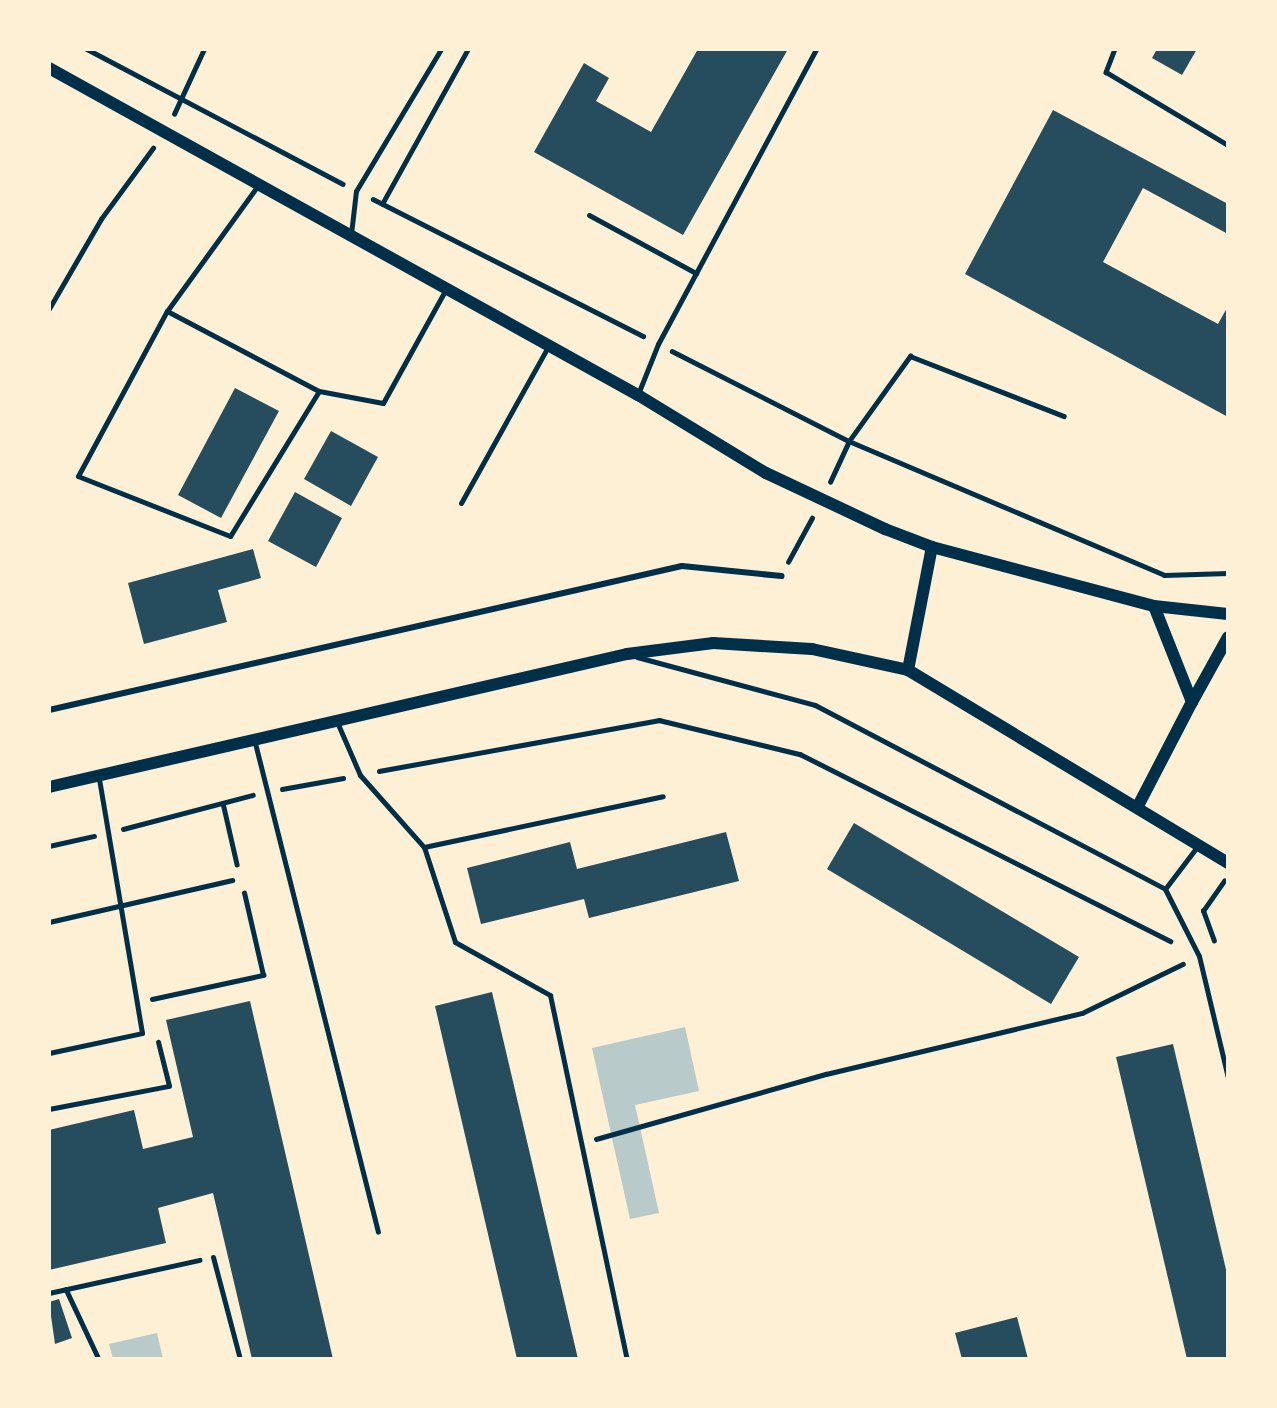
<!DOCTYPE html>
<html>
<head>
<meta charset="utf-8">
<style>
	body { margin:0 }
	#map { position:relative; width:1277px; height:1408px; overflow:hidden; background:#fdf0d5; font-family:Rubik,sans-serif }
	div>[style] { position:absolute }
	.green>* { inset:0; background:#b9caca }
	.building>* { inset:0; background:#264d5e }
	.path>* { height:4.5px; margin:-2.25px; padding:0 2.25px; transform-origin:2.25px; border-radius:2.25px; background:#003049 }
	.service>* { height:5px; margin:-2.5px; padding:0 2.5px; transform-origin:2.5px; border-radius:2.5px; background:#003049 }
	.pedestrian>* { height:6px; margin:-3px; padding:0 3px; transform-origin:3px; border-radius:3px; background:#003049 }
	.tertiary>* { height:12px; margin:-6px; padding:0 6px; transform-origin:6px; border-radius:6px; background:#003049 }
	span { translate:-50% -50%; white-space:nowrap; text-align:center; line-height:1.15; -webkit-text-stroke:5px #fdf0d5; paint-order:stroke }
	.frame { position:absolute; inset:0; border:51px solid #fdf0d5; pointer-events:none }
</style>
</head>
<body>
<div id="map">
	<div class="green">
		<div style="clip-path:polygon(685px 1027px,699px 1091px,635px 1105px,659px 1213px,630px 1219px,592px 1048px)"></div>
		<div style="clip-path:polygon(157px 1333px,163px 1359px,113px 1359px,109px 1344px)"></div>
	</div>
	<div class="building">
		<div style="clip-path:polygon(698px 49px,788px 49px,683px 235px,534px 152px,584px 63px,609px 78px,596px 101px,651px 132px)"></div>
		<div style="clip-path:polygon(1157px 49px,1197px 49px,1182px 75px,1152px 58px)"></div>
		<div style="clip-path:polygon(1053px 110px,1228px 204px,1228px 234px,1143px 188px,1103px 262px,1218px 324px,1228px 306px,1228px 417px,965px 274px)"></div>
		<div style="clip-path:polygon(235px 388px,279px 411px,221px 518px,178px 495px)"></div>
		<div style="clip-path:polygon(331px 431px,378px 457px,351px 506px,304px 479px)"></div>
		<div style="clip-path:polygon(295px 492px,342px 518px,316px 567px,268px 541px)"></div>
		<div style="clip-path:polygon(253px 549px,261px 578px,218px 590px,227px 622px,144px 644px,128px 583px)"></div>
		<div style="clip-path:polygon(854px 823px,1079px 957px,1051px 1004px,827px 869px)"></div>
		<div style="clip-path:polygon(726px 832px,739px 881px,589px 918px,584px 899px,481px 924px,467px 868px,570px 842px,577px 869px)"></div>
		<div style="clip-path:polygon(492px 992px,578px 1359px,517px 1359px,435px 1006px)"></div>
		<div style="clip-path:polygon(250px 1001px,333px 1359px,252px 1359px,213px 1193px,158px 1208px,166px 1243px,49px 1270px,49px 1130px,134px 1110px,143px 1149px,193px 1137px,166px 1020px)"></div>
		<div style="clip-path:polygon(1173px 1044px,1228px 1278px,1228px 1359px,1187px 1359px,1116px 1057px)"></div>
		<div style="clip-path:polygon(59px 1299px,72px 1338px,55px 1344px,49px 1302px)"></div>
		<div style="clip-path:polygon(1017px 1317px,1028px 1359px,962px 1359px,955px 1333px)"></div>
	</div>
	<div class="path">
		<div style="left:87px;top:49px;width:289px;rotate:27.8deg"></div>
		<div style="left:1115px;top:49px;width:25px;rotate:111deg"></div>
		<div style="left:1106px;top:72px;width:142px;rotate:30.9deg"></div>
		<div style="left:174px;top:114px;width:72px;rotate:-65.2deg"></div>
		<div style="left:373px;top:199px;width:303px;rotate:26.9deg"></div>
		<div style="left:382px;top:204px;width:177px;rotate:-61deg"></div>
		<div style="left:49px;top:309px;width:104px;rotate:-60deg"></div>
		<div style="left:101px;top:219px;width:88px;rotate:-53.8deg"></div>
		<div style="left:672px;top:351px;width:199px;rotate:27deg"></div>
		<div style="left:849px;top:441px;width:342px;rotate:23deg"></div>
		<div style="left:1164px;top:575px;width:64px;rotate:-1.8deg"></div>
		<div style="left:830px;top:482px;width:45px;rotate:-65.1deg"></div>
		<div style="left:849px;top:441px;width:105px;rotate:-54.3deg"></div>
		<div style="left:910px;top:356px;width:165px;rotate:21.3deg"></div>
		<div style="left:788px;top:562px;width:50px;rotate:-61.4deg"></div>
		<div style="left:379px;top:771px;width:285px;rotate:-10.3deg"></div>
		<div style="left:659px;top:720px;width:145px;rotate:13.6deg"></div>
		<div style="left:800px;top:754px;width:415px;rotate:26.8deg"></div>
		<div style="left:282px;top:789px;width:62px;rotate:-10.2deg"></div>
		<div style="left:223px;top:803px;width:63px;rotate:77.1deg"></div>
		<div style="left:123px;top:829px;width:134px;rotate:-14.7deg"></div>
		<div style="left:49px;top:846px;width:46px;rotate:-12.5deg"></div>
		<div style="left:1214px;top:941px;width:32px;rotate:-110deg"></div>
		<div style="left:1203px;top:911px;width:37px;rotate:-55deg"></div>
		<div style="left:152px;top:999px;width:114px;rotate:-12.2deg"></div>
		<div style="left:263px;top:975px;width:84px;rotate:-103deg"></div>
		<div style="left:49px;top:1109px;width:122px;rotate:-10.9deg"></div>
		<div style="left:169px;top:1086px;width:45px;rotate:-104deg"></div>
		<div style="left:596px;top:1139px;width:239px;rotate:-15.8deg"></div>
		<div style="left:826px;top:1074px;width:263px;rotate:-13.4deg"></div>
		<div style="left:1082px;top:1013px;width:112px;rotate:-25.9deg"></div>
		<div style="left:66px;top:1289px;width:77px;rotate:64.8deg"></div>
		<div style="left:49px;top:1293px;width:154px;rotate:-12.4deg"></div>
	</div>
	<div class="service">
		<div style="left:589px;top:215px;width:122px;rotate:28.5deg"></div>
		<div style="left:351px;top:234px;width:43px;rotate:-83.4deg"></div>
		<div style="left:356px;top:191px;width:165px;rotate:-59.1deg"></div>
		<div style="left:167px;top:311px;width:157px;rotate:-54.1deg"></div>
		<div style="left:319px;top:391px;width:170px;rotate:121.5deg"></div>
		<div style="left:230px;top:536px;width:163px;rotate:-158.5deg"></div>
		<div style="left:78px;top:476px;width:187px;rotate:-61.7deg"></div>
		<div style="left:167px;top:311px;width:172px;rotate:27.8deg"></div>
		<div style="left:319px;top:391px;width:65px;rotate:10.6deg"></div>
		<div style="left:383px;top:403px;width:130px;rotate:-61.1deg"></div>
		<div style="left:638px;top:394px;width:54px;rotate:-68.2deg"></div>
		<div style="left:658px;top:344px;width:335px;rotate:-61.8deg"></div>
		<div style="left:461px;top:503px;width:181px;rotate:-60.9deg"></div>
		<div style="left:637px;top:657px;width:184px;rotate:15.1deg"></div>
		<div style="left:815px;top:705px;width:395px;rotate:27.7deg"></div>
		<div style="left:1165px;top:889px;width:75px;rotate:63.1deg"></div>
		<div style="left:1199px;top:956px;width:125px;rotate:76.6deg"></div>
		<div style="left:337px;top:722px;width:58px;rotate:66.5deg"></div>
		<div style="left:360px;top:775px;width:96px;rotate:48.4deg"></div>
		<div style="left:424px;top:847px;width:100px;rotate:71.9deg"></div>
		<div style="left:455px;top:942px;width:109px;rotate:29.2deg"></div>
		<div style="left:550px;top:995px;width:372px;rotate:78.1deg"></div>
		<div style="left:254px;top:739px;width:508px;rotate:75.88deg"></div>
		<div style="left:424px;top:847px;width:244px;rotate:-12deg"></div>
		<div style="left:1165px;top:889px;width:53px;rotate:-52.7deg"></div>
		<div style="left:49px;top:922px;width:188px;rotate:-12.9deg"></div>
		<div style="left:49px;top:1053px;width:95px;rotate:-12.1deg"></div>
		<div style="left:142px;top:1033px;width:259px;rotate:-99.6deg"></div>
		<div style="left:213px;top:1257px;width:106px;rotate:75.2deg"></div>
	</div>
	<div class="pedestrian">
		<div style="left:49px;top:710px;width:649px;rotate:-12.82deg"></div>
		<div style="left:682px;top:566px;width:100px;rotate:5.8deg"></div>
	</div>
	<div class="tertiary">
		<div style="left:49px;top:68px;width:674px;rotate:29.04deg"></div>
		<div style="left:638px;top:395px;width:150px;rotate:31.4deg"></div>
		<div style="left:766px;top:473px;width:132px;rotate:25.2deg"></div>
		<div style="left:885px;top:529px;width:50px;rotate:21deg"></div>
		<div style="left:932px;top:547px;width:230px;rotate:14.9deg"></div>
		<div style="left:1154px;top:606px;width:74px;rotate:6.2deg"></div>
		<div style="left:908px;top:670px;width:125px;rotate:-79deg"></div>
		<div style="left:1192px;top:702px;width:74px;rotate:-61deg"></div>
		<div style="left:49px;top:787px;width:593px;rotate:-12.96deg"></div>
		<div style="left:627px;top:654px;width:87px;rotate:-7.3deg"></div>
		<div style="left:713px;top:643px;width:99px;rotate:3.5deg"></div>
		<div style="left:812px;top:649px;width:98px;rotate:12.3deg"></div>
		<div style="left:908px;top:670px;width:374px;rotate:31.1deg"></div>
		<div style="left:1138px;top:806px;width:117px;rotate:-62.6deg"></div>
		<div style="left:1192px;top:702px;width:103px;rotate:-111.6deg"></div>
	</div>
	<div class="frame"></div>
</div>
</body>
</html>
